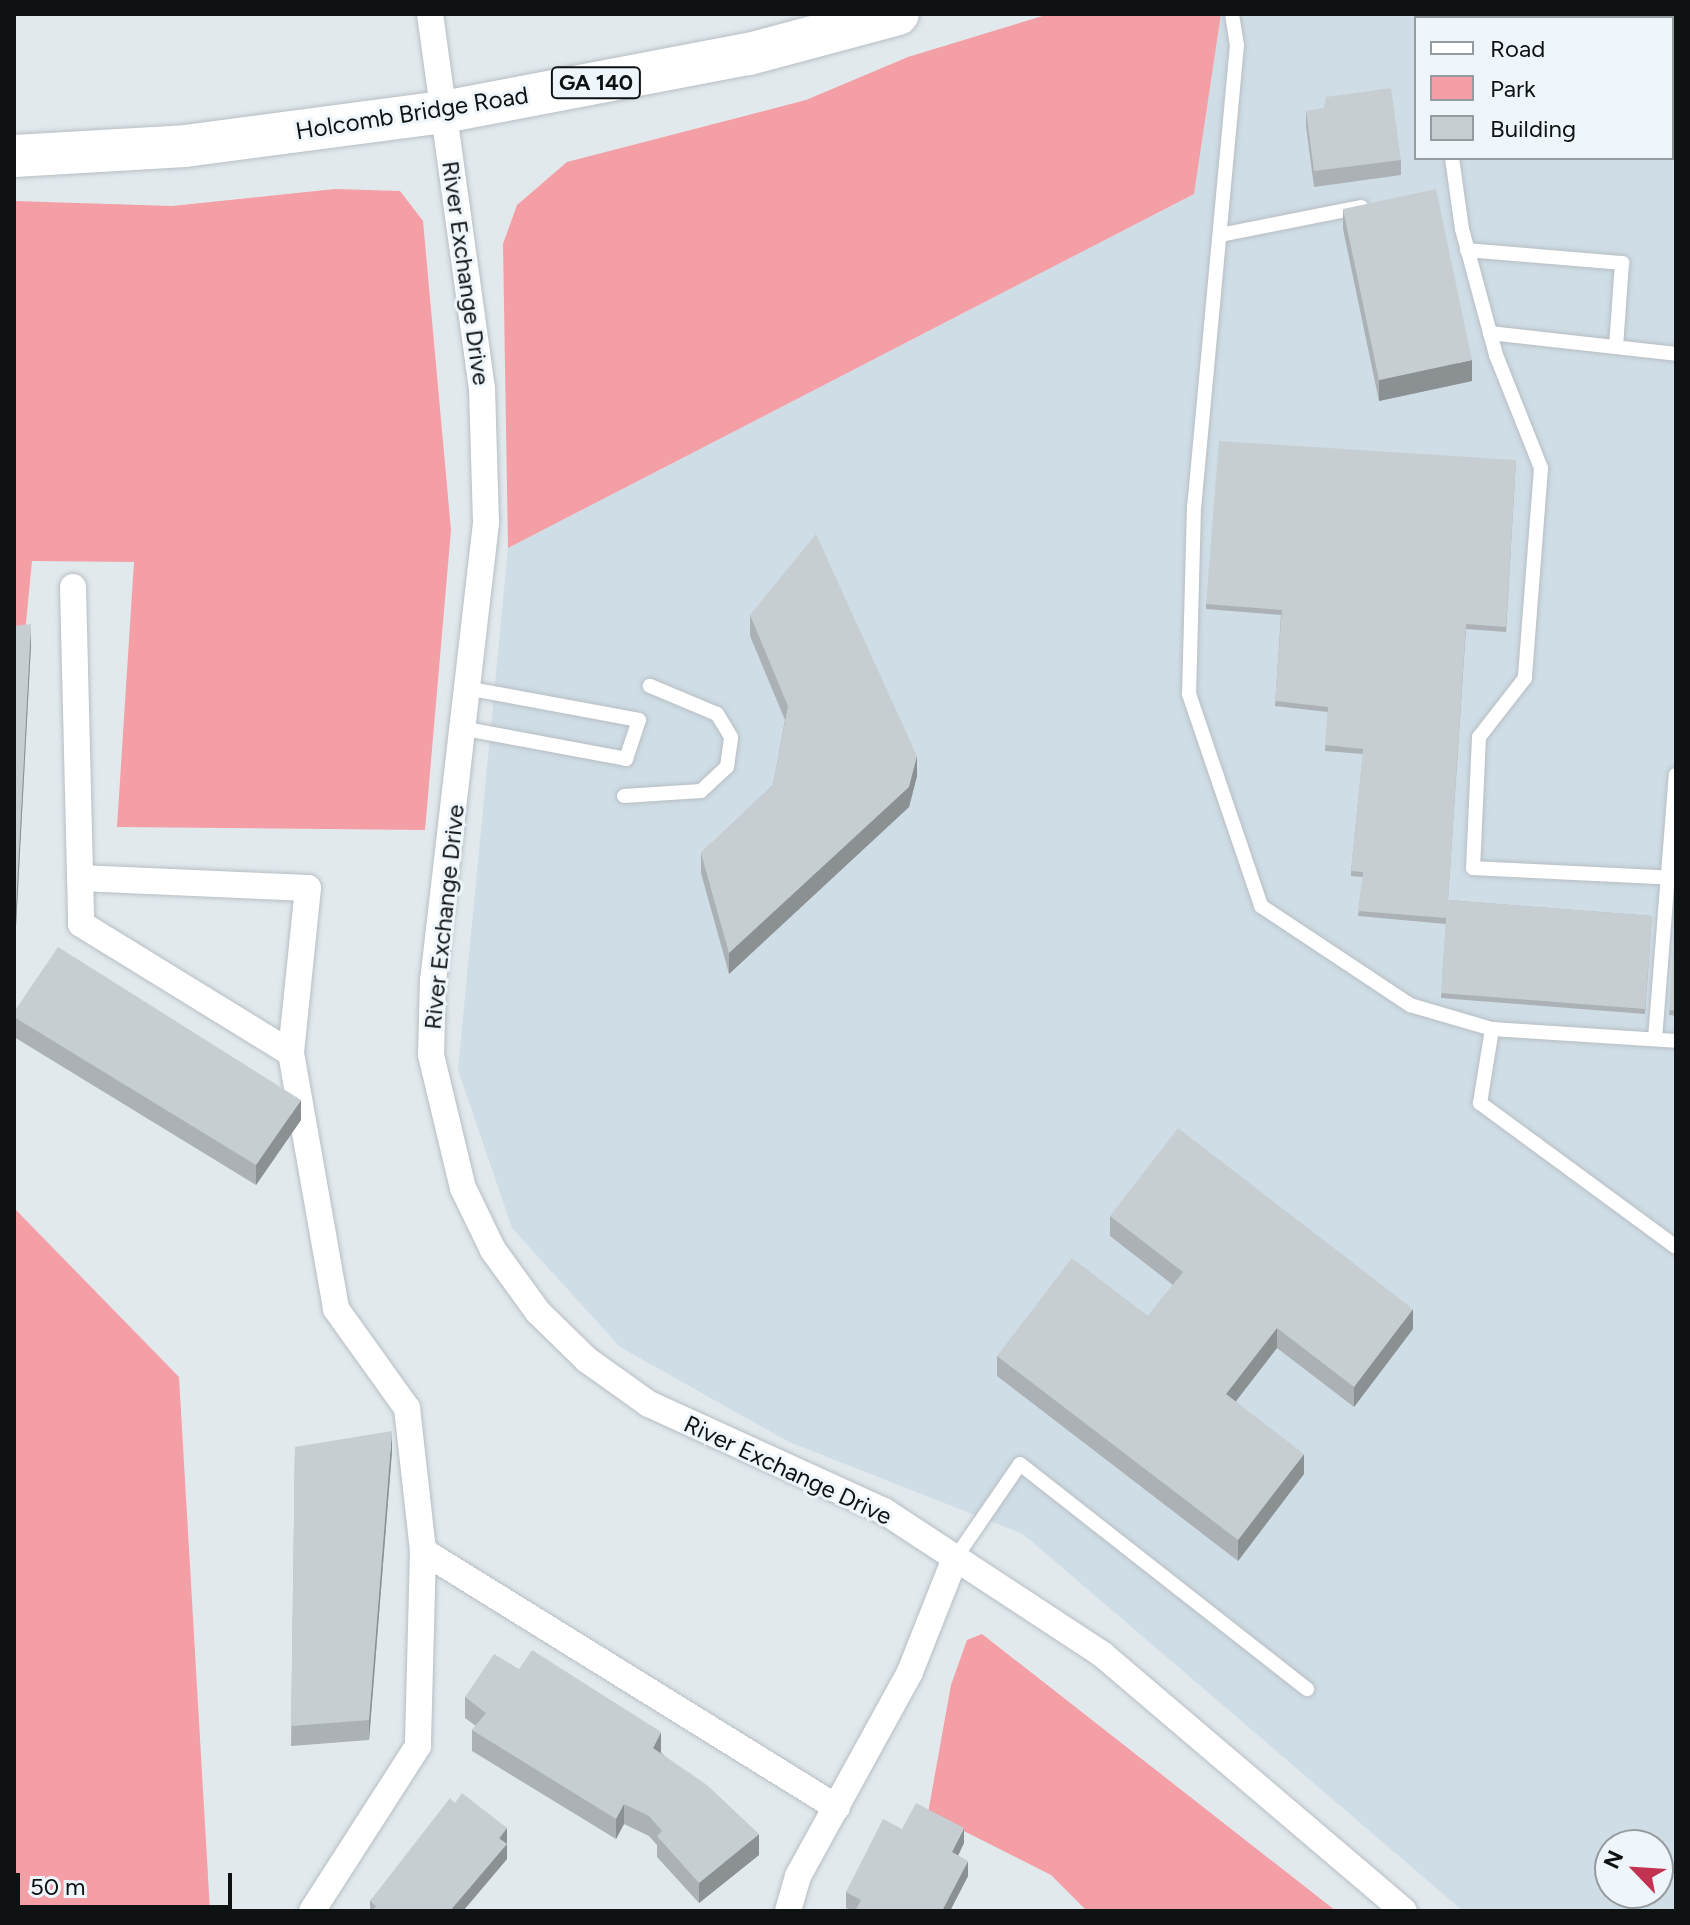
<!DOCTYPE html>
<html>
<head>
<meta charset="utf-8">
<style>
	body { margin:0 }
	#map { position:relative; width:1690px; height:1925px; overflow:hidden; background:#e1e9ed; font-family:Figtree,sans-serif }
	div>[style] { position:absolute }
	.built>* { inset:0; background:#cfdde6 }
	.green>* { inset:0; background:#f49ea6 }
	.roads { filter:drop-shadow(0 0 2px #b7bec3) drop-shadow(0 0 2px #b7bec3) }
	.lane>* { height:14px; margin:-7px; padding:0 7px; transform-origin:7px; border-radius:7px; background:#fff }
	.street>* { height:26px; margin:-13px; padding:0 13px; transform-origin:13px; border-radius:13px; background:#fff }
	.primary>* { height:42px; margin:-21px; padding:0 21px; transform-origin:21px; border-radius:21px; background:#fff }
	.wall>* { inset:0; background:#abb1b5 }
	.shaded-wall>* { inset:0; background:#8b9093 }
	.building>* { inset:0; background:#c7ced2 }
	span { translate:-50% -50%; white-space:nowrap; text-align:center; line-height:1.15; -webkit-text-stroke:6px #eff6fb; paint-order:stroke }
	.shield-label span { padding:2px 6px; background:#eff6fb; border:2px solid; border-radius:6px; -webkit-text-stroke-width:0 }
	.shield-label { font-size:22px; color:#0f1213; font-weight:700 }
	.street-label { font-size:24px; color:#0f1213 }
	.frame { position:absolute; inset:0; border:16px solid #0f1213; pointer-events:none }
	.legend { position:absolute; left:1414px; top:16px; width:260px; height:144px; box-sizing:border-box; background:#eff6fb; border:2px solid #959b9e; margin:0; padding:10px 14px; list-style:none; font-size:24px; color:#0f1213 }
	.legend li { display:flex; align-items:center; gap:16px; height:40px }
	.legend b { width:40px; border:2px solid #959b9e }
	.north { position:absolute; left:1594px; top:1829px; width:80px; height:80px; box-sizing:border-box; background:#eff6fb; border:2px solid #959b9e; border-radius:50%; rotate:295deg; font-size:22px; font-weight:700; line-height:32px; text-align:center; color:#0f1213 }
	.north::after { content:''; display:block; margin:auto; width:28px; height:36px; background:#c23251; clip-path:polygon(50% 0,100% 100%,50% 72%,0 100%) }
	.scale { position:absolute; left:16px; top:1873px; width:216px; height:36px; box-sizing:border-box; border:4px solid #0f1213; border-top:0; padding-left:10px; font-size:24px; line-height:28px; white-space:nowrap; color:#0f1213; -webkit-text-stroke:6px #eff6fb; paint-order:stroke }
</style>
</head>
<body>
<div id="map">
	<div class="built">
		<div style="clip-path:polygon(evenodd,1221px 14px,1676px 14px,1676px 1911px,1463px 1911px,1023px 1534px,789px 1442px,620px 1347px,512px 1228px,458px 1070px,508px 548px,1194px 194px,1221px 14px,1416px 18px,1672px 18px,1672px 158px,1416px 158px,1416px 18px,1221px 14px,1610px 1845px,1658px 1845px,1658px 1893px,1610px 1893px,1610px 1845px)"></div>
	</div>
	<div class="green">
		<div style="clip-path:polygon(1049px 14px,1221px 14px,1194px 194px,508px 548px,503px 244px,517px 205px,567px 162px,806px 100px,908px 57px)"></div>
		<div style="clip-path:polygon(335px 189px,400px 191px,423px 221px,451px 530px,425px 830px,117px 827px,134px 562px,32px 561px,25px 633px,14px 634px,14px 201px,172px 206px)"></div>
		<div style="clip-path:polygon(14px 1208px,179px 1377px,210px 1911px,14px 1911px)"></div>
		<div style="clip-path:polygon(982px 1634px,1336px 1911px,1087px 1911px,1051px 1875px,928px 1813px,951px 1685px,967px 1640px)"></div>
	</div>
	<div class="roads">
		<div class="lane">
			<div style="left:1232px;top:14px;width:31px;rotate:81deg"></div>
			<div style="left:1237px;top:45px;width:463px;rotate:95.3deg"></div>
			<div style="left:1194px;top:506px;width:188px;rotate:91.5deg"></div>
			<div style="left:1189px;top:694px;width:224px;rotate:71.2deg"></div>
			<div style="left:1261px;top:906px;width:179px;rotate:33.6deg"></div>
			<div style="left:1410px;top:1005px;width:85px;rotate:16.3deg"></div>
			<div style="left:1492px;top:1029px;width:184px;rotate:3.7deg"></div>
			<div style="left:1462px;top:18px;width:4px;rotate:-90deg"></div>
			<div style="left:1452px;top:158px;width:72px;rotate:82deg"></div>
			<div style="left:1462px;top:229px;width:131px;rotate:74.9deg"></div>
			<div style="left:1496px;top:355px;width:122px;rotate:68.3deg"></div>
			<div style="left:1541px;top:468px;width:211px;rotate:94.4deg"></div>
			<div style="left:1525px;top:678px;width:75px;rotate:127.9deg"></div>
			<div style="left:1479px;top:737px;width:131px;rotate:92.6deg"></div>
			<div style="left:1473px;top:868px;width:203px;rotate:2.8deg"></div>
			<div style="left:1220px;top:235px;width:144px;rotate:-11.2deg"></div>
			<div style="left:1467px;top:250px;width:156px;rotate:4.8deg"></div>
			<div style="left:1622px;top:263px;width:84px;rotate:94.1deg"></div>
			<div style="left:1490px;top:333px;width:187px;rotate:6.4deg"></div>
			<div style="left:466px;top:729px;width:163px;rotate:10.6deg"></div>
			<div style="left:626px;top:759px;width:41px;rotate:-71.6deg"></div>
			<div style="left:639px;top:720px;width:171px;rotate:-169.5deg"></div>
			<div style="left:624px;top:796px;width:77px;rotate:-3.7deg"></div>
			<div style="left:701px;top:791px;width:35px;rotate:-43deg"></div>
			<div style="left:727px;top:767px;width:30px;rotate:-82deg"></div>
			<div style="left:731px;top:737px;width:27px;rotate:-121deg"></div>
			<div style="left:717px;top:714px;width:73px;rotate:-157.3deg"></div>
			<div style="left:1492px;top:1029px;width:75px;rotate:99.2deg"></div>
			<div style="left:1480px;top:1103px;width:243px;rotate:36.3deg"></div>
			<div style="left:1655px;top:1039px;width:265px;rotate:-85.5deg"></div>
			<div style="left:954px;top:1560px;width:116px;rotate:-55.5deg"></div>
			<div style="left:1020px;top:1464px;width:365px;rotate:38.1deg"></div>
		</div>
		<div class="street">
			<div style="left:430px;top:14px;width:378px;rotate:82.1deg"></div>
			<div style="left:482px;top:388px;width:135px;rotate:88.3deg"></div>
			<div style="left:486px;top:523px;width:460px;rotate:96.6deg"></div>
			<div style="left:433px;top:980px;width:75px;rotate:91.5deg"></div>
			<div style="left:431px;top:1055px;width:137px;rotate:76.5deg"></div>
			<div style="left:463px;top:1188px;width:69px;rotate:64.2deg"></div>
			<div style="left:493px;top:1250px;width:77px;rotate:54deg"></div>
			<div style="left:538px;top:1312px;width:69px;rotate:44.4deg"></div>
			<div style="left:587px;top:1360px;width:76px;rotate:35.4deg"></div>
			<div style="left:649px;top:1404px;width:258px;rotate:24.5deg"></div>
			<div style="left:884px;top:1511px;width:262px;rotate:33.3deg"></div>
			<div style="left:1103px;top:1655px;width:395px;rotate:40.4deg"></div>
			<div style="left:73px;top:587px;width:337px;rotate:88.6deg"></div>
			<div style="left:81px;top:924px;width:246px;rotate:31.6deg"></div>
			<div style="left:291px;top:1053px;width:260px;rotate:80deg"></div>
			<div style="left:336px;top:1309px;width:122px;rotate:54.4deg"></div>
			<div style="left:407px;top:1408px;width:144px;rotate:83.6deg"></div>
			<div style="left:423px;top:1551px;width:195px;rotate:91.5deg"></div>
			<div style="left:418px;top:1746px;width:196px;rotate:122.7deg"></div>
			<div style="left:80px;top:878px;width:228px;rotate:2.5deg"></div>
			<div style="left:308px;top:888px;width:166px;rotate:95.9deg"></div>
			<div style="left:423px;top:1551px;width:487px;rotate:31.8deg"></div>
			<div style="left:788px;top:1911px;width:36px;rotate:-74deg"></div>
			<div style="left:798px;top:1876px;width:233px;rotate:-61.2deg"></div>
			<div style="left:910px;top:1672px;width:119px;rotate:-68.4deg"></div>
		</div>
		<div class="primary">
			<div style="left:14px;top:156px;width:171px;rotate:-3.3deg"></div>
			<div style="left:185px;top:146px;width:261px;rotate:-7.5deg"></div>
			<div style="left:444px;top:112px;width:310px;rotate:-10.8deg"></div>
			<div style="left:749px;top:54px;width:154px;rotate:-15deg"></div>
		</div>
	</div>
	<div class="wall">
		<div style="clip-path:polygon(1306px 111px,1401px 160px,1401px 175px,1314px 187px,1306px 126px)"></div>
		<div style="clip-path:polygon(1343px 209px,1472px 381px,1379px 401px,1343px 229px)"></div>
		<div style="clip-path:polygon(1516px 460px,1506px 632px,1466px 629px,1448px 900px,1652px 916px,1645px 1014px,1441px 998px,1446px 924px,1358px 916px,1363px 877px,1351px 876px,1351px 871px,1363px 754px,1325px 751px,1328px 712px,1275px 706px,1281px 615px,1206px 609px,1206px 604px)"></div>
		<div style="clip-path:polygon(750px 615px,917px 776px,909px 807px,729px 974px,701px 873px,701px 853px,773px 785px,785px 720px,750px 636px)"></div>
		<div style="clip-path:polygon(14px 626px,31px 645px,16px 926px,14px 926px)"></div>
		<div style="clip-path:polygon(1676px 916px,1676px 1016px,1669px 1015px)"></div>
		<div style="clip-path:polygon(14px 1012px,301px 1120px,256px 1185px,14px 1037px)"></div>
		<div style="clip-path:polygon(1110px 1216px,1413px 1329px,1354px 1407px,1277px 1348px,1236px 1401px,1304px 1474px,1238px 1561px,997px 1376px,997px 1356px,1148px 1316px,1173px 1285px,1110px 1236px)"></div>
		<div style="clip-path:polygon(295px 1447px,392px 1451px,369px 1740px,291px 1746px)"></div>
		<div style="clip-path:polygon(519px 1669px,661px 1752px,759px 1855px,699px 1903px,657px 1857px,657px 1845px,649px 1836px,624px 1824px,616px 1839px,472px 1751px,472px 1730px,476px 1726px,465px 1718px,465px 1697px)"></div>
		<div style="clip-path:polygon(455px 1803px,507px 1828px,507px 1859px,463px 1911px,370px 1911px,370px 1901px)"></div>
		<div style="clip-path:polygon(902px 1829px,964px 1843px,958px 1856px,968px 1876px,950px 1911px,852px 1911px,846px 1908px,846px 1892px)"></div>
	</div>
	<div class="shaded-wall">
		<div style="clip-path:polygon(1472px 360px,1472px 381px,1379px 401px,1379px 380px)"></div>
		<div style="clip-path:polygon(31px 624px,31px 645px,16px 926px,16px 906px)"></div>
		<div style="clip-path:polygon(917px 756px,917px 776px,909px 807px,729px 974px,729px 953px)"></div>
		<div style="clip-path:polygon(301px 1100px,301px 1120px,256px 1185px,256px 1165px)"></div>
		<div style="clip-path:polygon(1413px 1309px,1413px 1329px,1354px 1407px,1354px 1387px)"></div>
		<div style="clip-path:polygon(1277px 1328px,1277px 1348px,1226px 1414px,1226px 1394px)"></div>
		<div style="clip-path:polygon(392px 1431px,392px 1451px,369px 1740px,369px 1720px)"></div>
		<div style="clip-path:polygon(1304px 1454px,1304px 1474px,1238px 1561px,1238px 1540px)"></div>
		<div style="clip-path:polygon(661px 1732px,661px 1752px,653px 1768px,653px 1748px)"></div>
		<div style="clip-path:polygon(624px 1804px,624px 1824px,616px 1839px,616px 1819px)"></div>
		<div style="clip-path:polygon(507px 1828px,507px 1859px,463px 1911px,450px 1911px)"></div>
		<div style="clip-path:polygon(964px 1828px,964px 1843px,952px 1868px,952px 1852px)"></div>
		<div style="clip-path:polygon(759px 1834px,759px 1855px,699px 1903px,699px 1883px)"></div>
		<div style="clip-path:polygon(968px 1861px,968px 1876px,950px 1911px,942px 1911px)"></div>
	</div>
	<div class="building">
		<div style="clip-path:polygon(1549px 14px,1653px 14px,1652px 18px,1548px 18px)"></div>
		<div style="clip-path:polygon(1391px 88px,1401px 160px,1314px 171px,1306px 111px,1324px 108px,1326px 97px)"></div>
		<div style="clip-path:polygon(1436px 189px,1472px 360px,1379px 380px,1343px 209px)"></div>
		<div style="clip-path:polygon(1676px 250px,1676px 272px,1674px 272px)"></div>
		<div style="clip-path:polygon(1219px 441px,1516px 460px,1506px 627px,1466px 624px,1448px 900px,1652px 916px,1645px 1009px,1441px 993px,1446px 918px,1358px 911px,1363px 872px,1351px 871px,1363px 749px,1325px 745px,1328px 707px,1275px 701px,1282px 610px,1206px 604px)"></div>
		<div style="clip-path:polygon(816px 534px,917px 756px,909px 787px,729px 953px,701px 853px,773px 785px,788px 706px,750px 615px)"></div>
		<div style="clip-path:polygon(31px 624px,16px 906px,14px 905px,14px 626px)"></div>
		<div style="clip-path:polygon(1675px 916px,1676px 916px,1676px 1010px,1669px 1010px)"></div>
		<div style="clip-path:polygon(58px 947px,301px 1100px,256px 1165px,14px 1017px,14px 1012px)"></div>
		<div style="clip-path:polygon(1178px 1128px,1413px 1309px,1354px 1387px,1277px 1328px,1226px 1394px,1304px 1454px,1238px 1540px,997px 1356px,1072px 1258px,1148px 1316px,1183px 1272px,1110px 1216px)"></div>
		<div style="clip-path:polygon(392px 1431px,369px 1720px,291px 1726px,295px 1447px)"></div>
		<div style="clip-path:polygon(532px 1650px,661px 1732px,653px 1748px,707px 1785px,759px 1834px,699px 1883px,657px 1836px,662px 1831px,649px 1816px,624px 1804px,616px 1819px,472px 1730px,486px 1713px,465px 1697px,494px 1654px,519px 1669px)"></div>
		<div style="clip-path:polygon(462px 1793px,507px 1828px,499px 1838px,507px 1844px,450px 1911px,372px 1911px,376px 1906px,370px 1901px,450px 1798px,455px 1803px)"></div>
		<div style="clip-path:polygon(916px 1803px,964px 1828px,952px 1852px,968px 1861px,942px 1911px,855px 1911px,861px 1900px,846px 1892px,883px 1819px,902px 1829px)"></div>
	</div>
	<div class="shield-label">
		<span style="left:596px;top:83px">GA 140</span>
	</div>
	<div class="street-label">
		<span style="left:412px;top:113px;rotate:-9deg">Holcomb Bridge Road</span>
		<span style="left:466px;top:273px;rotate:82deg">River Exchange Drive</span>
		<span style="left:444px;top:917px;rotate:-84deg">River Exchange Drive</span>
		<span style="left:788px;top:1470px;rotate:25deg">River Exchange Drive</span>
	</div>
	<div class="frame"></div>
	<ul class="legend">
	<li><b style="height:10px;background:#fff"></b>Road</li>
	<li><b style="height:22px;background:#f49ea6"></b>Park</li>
	<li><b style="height:22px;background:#c7ced2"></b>Building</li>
	</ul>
	<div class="north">N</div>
	<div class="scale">50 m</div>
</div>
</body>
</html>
